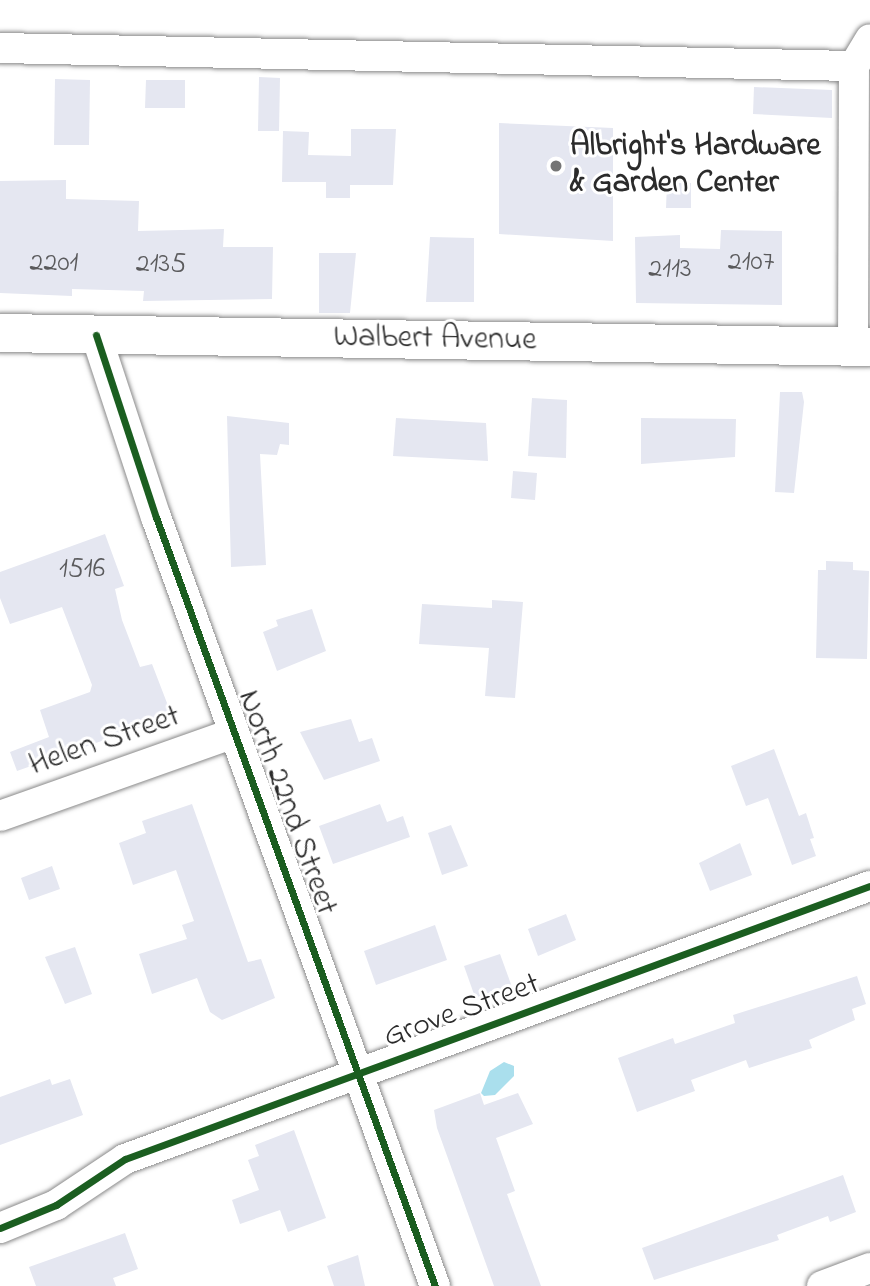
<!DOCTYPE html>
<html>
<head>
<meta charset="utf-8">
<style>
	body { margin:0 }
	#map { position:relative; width:870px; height:1286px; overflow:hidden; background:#fff; font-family:"Indie Flower",sans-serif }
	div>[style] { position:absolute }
	.water>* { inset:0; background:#aadfed }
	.building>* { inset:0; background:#e5e7f1 }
	.roads { filter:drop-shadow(0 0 2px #8a8a8a) drop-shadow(0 0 2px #8a8a8a) }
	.minor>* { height:30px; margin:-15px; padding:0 15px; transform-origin:15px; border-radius:15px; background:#fff }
	.secondary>* { height:38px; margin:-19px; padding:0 19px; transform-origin:19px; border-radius:19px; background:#fff }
	.cycleway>* { height:7px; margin:-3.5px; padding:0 3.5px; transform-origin:3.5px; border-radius:3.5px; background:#1b5e20 }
	.dots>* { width:19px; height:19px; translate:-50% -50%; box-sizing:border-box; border:4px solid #fff; border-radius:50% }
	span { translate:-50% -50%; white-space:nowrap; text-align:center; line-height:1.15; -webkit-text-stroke:6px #fff; paint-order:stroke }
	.number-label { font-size:28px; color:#5a5a5c }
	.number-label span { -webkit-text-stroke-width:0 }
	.poi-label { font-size:32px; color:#2b2b2b; font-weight:700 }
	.left { translate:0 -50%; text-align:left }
	.street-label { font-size:32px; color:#2b2b2b }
</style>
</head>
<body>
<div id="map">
	<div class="water">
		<div style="clip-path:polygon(504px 1062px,514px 1066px,514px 1076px,495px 1095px,484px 1096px,481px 1093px,490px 1071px)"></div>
	</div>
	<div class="building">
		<div style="clip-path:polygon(259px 77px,280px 78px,279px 131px,258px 131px)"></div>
		<div style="clip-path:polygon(55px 79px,90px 80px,89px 145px,54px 145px)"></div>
		<div style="clip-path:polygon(146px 80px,185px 80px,185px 108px,145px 108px)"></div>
		<div style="clip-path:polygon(754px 87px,832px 90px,832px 118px,753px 114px)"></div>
		<div style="clip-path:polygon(499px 123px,613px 128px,613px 241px,499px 234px)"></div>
		<div style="clip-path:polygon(351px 129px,396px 129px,393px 185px,350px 185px,350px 198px,326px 198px,326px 182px,282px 182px,283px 131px,309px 132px,308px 155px,351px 156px)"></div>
		<div style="clip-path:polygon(66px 180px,66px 199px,139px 201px,138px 231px,224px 229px,223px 247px,273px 247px,272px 299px,143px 301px,144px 291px,72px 289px,72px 296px,0 293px,0 181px)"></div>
		<div style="clip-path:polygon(667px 183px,691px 183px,691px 208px,666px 208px)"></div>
		<div style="clip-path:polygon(721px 230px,782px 231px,782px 305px,636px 303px,635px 237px,680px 235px,680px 248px,720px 249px)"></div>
		<div style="clip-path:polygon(430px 237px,474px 238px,474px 302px,426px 302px)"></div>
		<div style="clip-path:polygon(319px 253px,356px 253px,350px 313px,319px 313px)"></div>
		<div style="clip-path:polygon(780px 392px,802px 392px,804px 402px,794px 493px,775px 492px)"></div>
		<div style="clip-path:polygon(532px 398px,567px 400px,566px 458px,528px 456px)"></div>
		<div style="clip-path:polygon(227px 416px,289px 423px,289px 445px,280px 444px,277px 455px,260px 454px,266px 565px,231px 567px)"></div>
		<div style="clip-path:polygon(396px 418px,486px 423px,488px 461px,393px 456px)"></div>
		<div style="clip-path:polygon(641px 418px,736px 419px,735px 457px,641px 464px)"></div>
		<div style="clip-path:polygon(513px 471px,537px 473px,535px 500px,511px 498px)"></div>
		<div style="clip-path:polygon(105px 534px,124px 586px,115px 589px,122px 620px,140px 667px,152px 664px,172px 716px,17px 771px,10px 752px,49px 737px,40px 710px,90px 692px,92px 685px,62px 607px,10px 624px,0 598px,0 572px)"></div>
		<div style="clip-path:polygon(826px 561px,853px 562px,853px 570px,869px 571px,867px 659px,816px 658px,818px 570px,826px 570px)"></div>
		<div style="clip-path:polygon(492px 600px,523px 602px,515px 698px,485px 696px,489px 648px,419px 644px,422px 604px,492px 608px)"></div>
		<div style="clip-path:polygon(312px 609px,326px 651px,277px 671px,263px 632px,278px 626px,276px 620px)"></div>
		<div style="clip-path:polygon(351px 719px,359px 742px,372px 738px,380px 761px,324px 780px,300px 732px)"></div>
		<div style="clip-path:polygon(774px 749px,799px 816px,806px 813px,814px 838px,810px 839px,816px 856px,792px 865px,768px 798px,746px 806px,731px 766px)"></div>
		<div style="clip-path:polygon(192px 804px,248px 962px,261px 959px,275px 998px,222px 1020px,210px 1012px,197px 978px,152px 994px,139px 954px,187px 939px,182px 925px,194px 921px,176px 870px,133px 885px,119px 843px,146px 833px,142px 821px)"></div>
		<div style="clip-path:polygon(380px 804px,387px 822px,403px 816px,410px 837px,333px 864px,319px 826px)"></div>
		<div style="clip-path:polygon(451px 825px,468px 866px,442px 875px,428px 833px)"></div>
		<div style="clip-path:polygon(740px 843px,752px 875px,710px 891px,699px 863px)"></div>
		<div style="clip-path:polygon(52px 866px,60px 889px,29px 900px,21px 878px)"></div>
		<div style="clip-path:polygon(566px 914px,576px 940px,538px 956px,528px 929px)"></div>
		<div style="clip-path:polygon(435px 925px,447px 960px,376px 985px,364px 951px)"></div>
		<div style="clip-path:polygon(75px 947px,92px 994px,65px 1004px,45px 957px)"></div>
		<div style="clip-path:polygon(500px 954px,512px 987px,476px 1000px,464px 966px)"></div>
		<div style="clip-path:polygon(857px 976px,866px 1004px,852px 1009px,855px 1020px,809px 1040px,812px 1048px,749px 1068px,746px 1060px,691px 1080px,695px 1091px,637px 1112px,618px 1058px,673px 1038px,675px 1044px,735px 1023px,733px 1015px)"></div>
		<div style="clip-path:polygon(50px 1079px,52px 1085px,70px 1079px,83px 1115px,0 1145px,0 1097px)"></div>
		<div style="clip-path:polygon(480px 1093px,484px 1105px,518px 1093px,533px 1124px,496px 1138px,515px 1191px,507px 1194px,541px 1286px,494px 1286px,437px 1128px,434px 1110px)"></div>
		<div style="clip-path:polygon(294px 1130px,326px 1218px,288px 1232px,280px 1210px,240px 1224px,232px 1200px,259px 1190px,248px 1160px,259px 1156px,255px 1145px)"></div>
		<div style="clip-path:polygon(843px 1175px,856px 1212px,830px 1222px,828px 1216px,777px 1235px,779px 1240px,654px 1280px,642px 1248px)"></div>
		<div style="clip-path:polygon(125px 1233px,138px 1269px,113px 1278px,116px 1286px,36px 1286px,29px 1267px)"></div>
		<div style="clip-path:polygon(358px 1255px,365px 1286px,334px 1286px,327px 1266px)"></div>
	</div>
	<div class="roads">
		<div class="minor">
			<div style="left:0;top:48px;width:854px;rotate:1.21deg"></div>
			<div style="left:96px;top:335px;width:192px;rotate:71.8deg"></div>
			<div style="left:156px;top:517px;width:818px;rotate:70.06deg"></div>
			<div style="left:853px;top:347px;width:281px;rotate:-89.8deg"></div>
			<div style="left:854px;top:66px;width:31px;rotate:-59deg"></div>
			<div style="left:0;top:816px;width:248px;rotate:-19.5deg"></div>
			<div style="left:0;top:1228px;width:61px;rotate:-22.3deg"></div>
			<div style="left:56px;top:1205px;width:83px;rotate:-33.7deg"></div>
			<div style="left:125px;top:1159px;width:793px;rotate:-20.13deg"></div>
			<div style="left:822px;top:1286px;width:51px;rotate:-20.6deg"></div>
		</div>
		<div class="secondary">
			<div style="left:0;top:333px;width:870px;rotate:0.92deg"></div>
		</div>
	</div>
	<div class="cycleway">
		<div style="left:96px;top:335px;width:192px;rotate:71.8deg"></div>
		<div style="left:156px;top:517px;width:818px;rotate:70.06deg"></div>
		<div style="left:0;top:1228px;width:61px;rotate:-22.3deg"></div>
		<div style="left:56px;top:1205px;width:83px;rotate:-33.7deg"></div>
		<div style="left:125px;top:1159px;width:793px;rotate:-20.13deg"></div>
	</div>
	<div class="dots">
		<div style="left:556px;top:166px;background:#757575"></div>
	</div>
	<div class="number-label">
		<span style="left:751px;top:263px">2107</span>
		<span style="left:54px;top:264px">2201</span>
		<span style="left:161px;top:265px">2135</span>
		<span style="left:670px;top:270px">2113</span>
		<span style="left:82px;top:570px">1516</span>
	</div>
	<div class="poi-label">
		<span class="left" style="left:570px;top:166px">Albright's Hardware<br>&amp; Garden Center</span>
	</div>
	<div class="street-label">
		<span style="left:435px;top:340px;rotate:1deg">Walbert Avenue</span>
		<span style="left:105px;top:742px;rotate:-19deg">Helen Street</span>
		<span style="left:286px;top:803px;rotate:70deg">North 22nd Street</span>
		<span style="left:462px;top:1012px;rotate:-20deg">Grove Street</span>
	</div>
</div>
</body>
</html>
